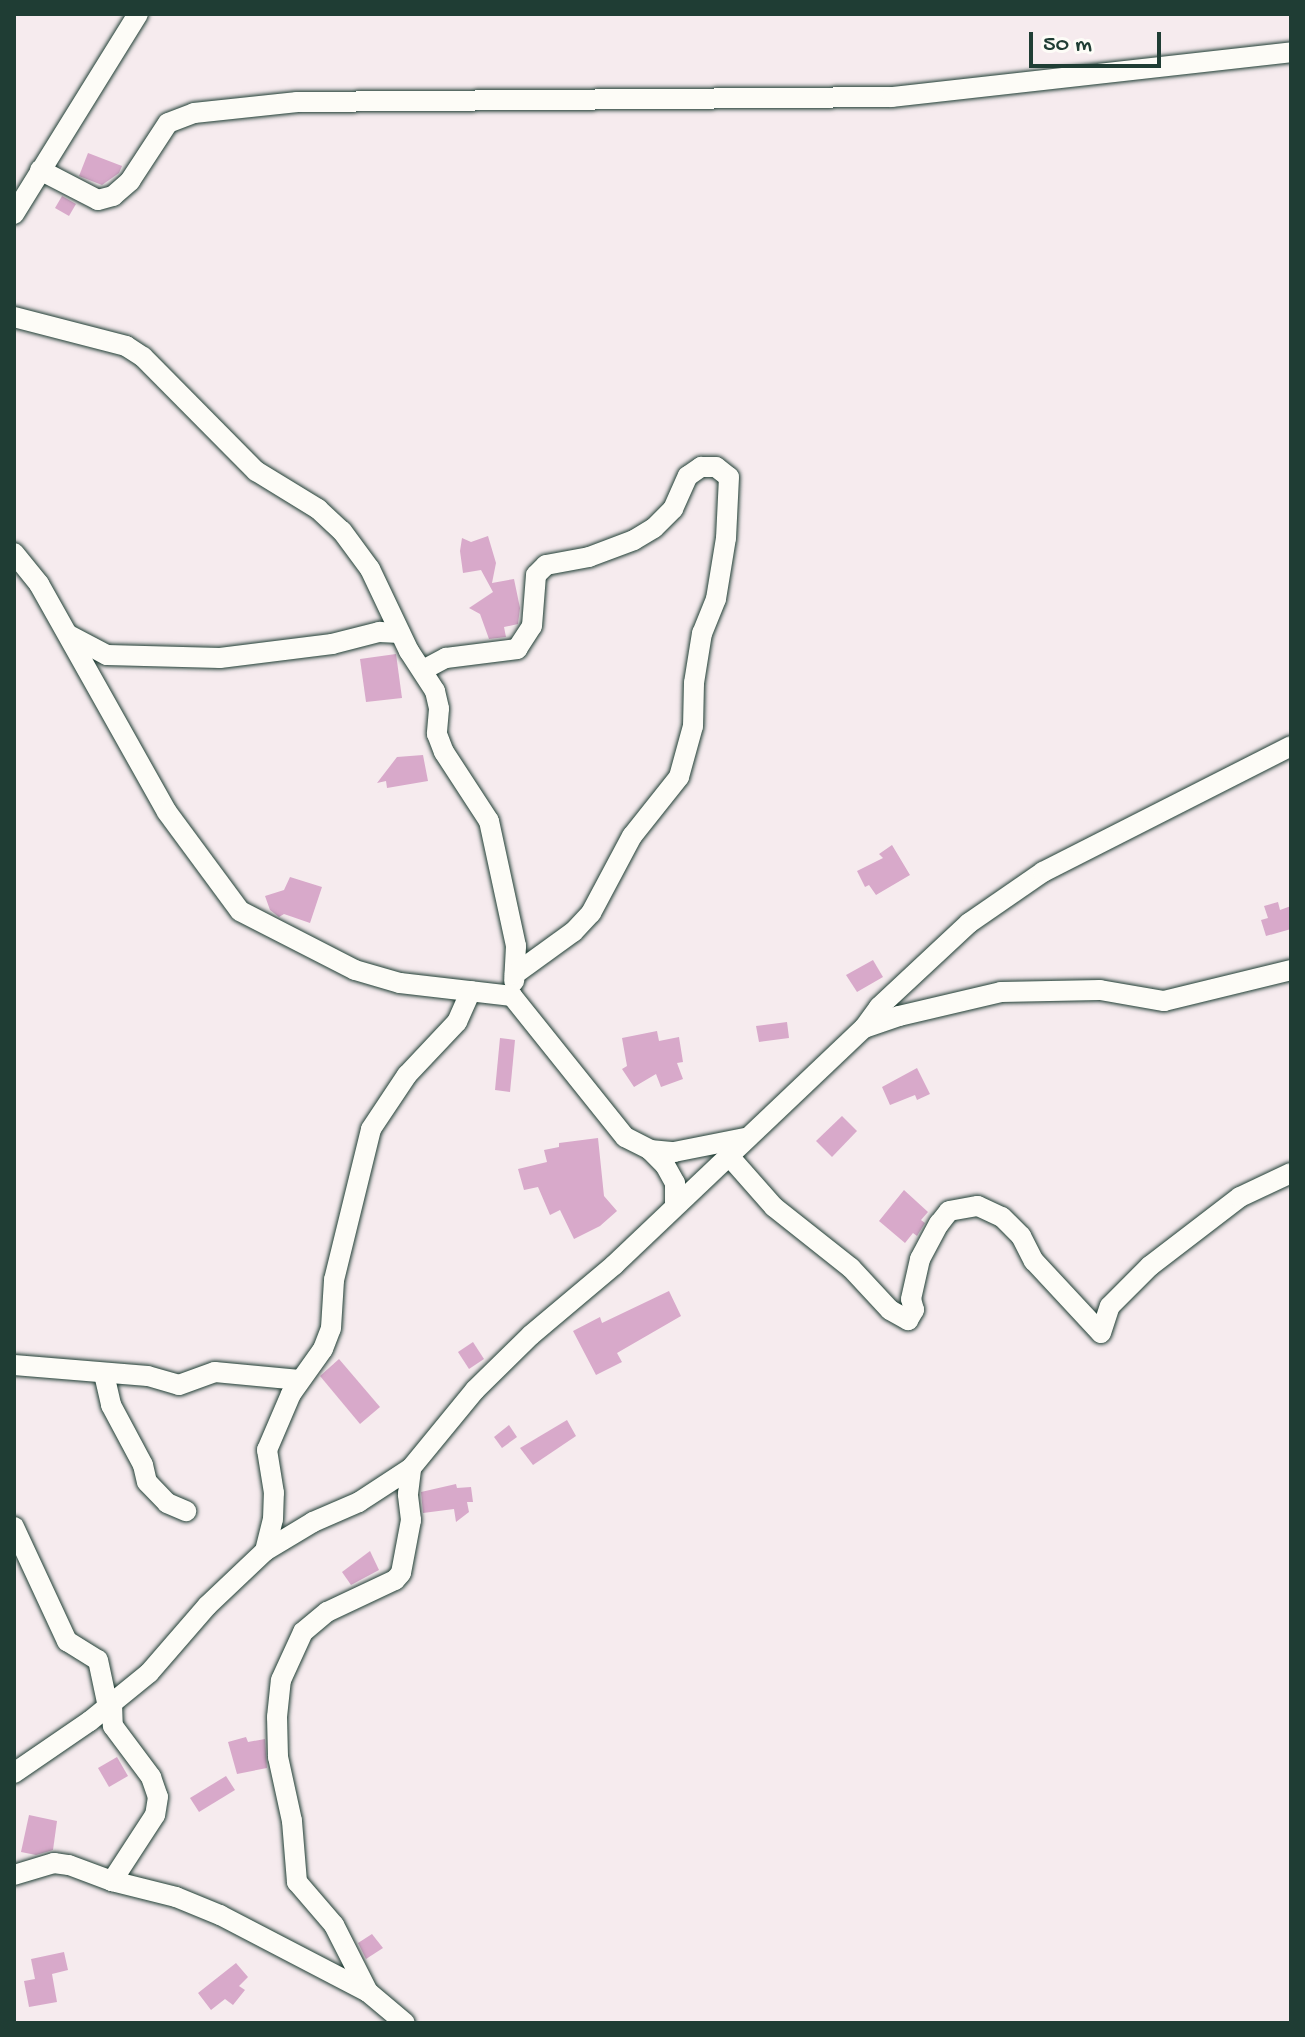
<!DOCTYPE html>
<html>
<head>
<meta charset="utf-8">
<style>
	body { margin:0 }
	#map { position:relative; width:1305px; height:2037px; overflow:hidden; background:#f6ebee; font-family:"Gochi Hand",sans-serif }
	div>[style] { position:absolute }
	.building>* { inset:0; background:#d8a9ca }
	.roads { filter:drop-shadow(0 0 2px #1f3d34) drop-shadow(0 0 2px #1f3d34) }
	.minor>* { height:20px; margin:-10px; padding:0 10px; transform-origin:10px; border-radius:10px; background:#fdfcf7 }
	span { translate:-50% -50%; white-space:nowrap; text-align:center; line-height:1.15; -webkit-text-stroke:8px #fdfcf7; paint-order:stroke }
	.frame { position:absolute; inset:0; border:16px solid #1f3d34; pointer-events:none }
	.scale { position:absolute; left:1029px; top:32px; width:132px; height:36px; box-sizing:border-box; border:4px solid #1f3d34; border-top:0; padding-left:10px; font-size:24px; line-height:28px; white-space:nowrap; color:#1f3d34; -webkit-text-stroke:6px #fdfcf7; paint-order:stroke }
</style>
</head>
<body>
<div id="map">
	<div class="building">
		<div style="clip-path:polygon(88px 153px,122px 166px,119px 173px,102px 185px,79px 176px)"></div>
		<div style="clip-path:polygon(62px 196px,76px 204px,69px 216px,55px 208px)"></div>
		<div style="clip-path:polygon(488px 536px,496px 563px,492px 583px,514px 579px,520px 608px,518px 624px,504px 627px,506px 637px,489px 639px,480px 614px,469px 608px,493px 592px,481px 570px,463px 573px,460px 551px,462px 538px,471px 542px)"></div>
		<div style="clip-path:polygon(396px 654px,402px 698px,366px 702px,360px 659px)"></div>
		<div style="clip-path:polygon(423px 755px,428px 781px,387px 788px,386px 781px,377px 783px,397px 757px)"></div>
		<div style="clip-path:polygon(892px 845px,910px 875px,876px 895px,869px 885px,865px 887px,857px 871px,883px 858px,879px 854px)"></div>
		<div style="clip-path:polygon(290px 877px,322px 887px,310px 923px,284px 914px,279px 917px,270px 910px,265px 896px,284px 890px)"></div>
		<div style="clip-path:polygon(1278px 902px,1280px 910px,1291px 906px,1291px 929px,1266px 936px,1261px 920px,1268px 918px,1264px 906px)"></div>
		<div style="clip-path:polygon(873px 960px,883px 977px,857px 992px,846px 975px)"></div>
		<div style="clip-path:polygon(787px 1022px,789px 1038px,759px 1042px,756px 1026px)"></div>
		<div style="clip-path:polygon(657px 1031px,659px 1041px,679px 1037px,683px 1062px,677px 1063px,683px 1079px,661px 1087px,656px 1074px,634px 1087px,622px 1069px,627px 1066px,622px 1038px)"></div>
		<div style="clip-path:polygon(500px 1038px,515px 1040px,510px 1092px,495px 1090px)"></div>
		<div style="clip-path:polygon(917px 1068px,930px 1094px,917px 1100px,915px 1095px,890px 1105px,882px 1087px)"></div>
		<div style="clip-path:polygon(842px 1116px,857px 1131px,832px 1157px,816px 1141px)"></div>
		<div style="clip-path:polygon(598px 1138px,604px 1196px,617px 1211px,600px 1226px,574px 1239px,560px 1210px,550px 1215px,538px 1187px,524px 1190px,518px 1169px,547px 1162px,544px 1150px,559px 1147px,559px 1143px)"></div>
		<div style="clip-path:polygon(904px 1190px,928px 1212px,921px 1220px,925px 1223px,917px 1236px,913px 1233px,905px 1243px,879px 1221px)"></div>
		<div style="clip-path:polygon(669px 1291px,681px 1316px,617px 1353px,622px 1362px,596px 1375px,573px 1331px,600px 1317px,602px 1323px)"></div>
		<div style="clip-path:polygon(473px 1342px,484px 1359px,469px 1369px,458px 1352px)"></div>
		<div style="clip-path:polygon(339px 1359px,380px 1407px,360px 1424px,320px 1376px)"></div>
		<div style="clip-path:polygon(567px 1420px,576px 1436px,533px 1465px,520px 1448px)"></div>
		<div style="clip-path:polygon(509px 1425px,517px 1437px,502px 1448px,494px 1437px)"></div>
		<div style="clip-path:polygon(456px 1484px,457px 1488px,471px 1487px,473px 1502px,467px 1502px,469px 1512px,456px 1522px,454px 1509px,423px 1513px,421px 1492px)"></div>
		<div style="clip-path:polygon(370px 1551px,379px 1570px,351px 1585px,342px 1572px)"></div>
		<div style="clip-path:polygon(246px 1737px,248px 1742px,265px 1739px,267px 1768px,237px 1774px,228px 1742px)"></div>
		<div style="clip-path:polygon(117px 1757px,128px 1776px,109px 1787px,98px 1768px)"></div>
		<div style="clip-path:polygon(226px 1776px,235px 1790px,199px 1812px,190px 1798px)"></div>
		<div style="clip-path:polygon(29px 1815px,57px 1821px,53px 1850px,36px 1855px,21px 1852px)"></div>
		<div style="clip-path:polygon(372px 1934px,383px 1948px,366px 1959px,358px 1943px)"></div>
		<div style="clip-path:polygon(64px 1952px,68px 1970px,52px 1974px,57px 2002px,29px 2007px,24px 1981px,35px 1979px,31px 1959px)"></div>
		<div style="clip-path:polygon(236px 1963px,248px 1977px,239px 1986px,245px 1990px,233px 2005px,225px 1999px,211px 2010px,198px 1993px)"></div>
	</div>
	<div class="roads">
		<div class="minor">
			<div style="left:40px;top:170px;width:65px;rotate:27.3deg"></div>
			<div style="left:98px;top:200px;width:16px;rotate:-15deg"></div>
			<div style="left:113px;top:196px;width:23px;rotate:-41deg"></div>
			<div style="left:130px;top:181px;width:69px;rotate:-56.8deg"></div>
			<div style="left:168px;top:123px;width:28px;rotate:-21deg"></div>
			<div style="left:194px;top:113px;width:104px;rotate:-6.1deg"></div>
			<div style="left:297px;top:102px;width:595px;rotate:-0.48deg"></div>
			<div style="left:892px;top:97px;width:402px;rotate:-6.4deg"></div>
			<div style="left:14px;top:214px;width:235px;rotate:-58.2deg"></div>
			<div style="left:14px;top:317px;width:116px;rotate:14.5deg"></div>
			<div style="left:126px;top:346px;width:20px;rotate:33deg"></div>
			<div style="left:143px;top:357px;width:161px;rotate:45.3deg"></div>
			<div style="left:256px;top:471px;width:73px;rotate:31.5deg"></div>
			<div style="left:318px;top:509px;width:33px;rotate:43deg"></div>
			<div style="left:342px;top:531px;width:47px;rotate:53.6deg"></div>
			<div style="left:370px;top:569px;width:91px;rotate:64.6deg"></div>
			<div style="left:409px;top:651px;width:48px;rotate:57deg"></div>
			<div style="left:435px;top:691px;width:18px;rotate:77deg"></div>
			<div style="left:439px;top:709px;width:25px;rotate:95deg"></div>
			<div style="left:437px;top:734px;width:19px;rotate:69deg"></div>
			<div style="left:444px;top:752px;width:82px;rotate:56.9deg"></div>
			<div style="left:489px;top:821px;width:128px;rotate:77.8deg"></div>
			<div style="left:516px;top:946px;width:35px;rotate:93deg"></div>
			<div style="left:14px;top:553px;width:40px;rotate:51deg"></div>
			<div style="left:39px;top:584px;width:261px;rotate:60.7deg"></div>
			<div style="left:167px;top:812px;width:123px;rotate:53.6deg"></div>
			<div style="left:240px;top:911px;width:129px;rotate:27.2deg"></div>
			<div style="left:355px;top:970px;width:47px;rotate:16.1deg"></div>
			<div style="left:400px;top:983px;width:113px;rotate:6.6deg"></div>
			<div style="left:512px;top:996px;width:181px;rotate:51.3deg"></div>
			<div style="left:625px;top:1137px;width:28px;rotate:27deg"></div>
			<div style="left:650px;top:1150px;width:21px;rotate:45deg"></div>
			<div style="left:665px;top:1165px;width:21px;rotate:61deg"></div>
			<div style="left:675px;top:1183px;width:23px;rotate:90deg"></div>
			<div style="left:69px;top:635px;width:43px;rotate:27.8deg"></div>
			<div style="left:107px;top:655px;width:113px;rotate:1.5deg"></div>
			<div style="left:220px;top:658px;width:113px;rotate:-7.1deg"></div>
			<div style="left:332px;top:644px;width:49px;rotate:-14.3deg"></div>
			<div style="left:379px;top:632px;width:21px;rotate:3deg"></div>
			<div style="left:423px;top:670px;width:26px;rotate:-28deg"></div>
			<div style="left:446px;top:658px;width:72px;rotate:-7.2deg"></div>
			<div style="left:517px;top:649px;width:27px;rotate:-57deg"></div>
			<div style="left:532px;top:626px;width:51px;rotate:-85.5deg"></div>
			<div style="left:536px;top:575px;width:14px;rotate:-45deg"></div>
			<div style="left:546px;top:565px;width:44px;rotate:-10.5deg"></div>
			<div style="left:589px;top:557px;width:48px;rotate:-20.7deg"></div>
			<div style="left:634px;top:540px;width:23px;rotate:-31deg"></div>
			<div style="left:654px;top:528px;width:27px;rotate:-45deg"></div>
			<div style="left:673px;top:509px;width:36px;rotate:-66deg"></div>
			<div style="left:688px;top:476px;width:16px;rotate:-35deg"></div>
			<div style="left:701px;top:467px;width:15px"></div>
			<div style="left:716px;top:467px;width:16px;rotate:38deg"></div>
			<div style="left:729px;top:477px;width:61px;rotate:92.8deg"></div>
			<div style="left:726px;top:538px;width:62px;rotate:99.3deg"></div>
			<div style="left:716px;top:599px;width:37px;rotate:112deg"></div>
			<div style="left:702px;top:633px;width:51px;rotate:99.1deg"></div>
			<div style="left:694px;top:683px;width:43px;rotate:91.3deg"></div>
			<div style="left:693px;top:726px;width:53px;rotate:105.4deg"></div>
			<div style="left:679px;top:777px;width:75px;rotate:128.5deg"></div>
			<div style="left:632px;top:836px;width:87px;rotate:118deg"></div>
			<div style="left:591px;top:913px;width:26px;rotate:133deg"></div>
			<div style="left:573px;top:932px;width:72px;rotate:144.1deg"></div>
			<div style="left:864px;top:1028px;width:26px;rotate:-54deg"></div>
			<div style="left:879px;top:1007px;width:123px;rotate:-43deg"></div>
			<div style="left:969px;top:923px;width:90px;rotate:-34.6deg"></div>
			<div style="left:1043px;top:872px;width:278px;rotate:-26.9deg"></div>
			<div style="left:650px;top:1150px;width:24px;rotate:5deg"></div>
			<div style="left:674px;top:1152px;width:72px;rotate:-11.2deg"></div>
			<div style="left:729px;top:1156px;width:68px;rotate:48.6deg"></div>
			<div style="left:774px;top:1207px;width:98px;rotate:38.4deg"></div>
			<div style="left:851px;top:1268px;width:57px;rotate:47.1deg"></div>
			<div style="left:890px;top:1310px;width:21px;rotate:29deg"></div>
			<div style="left:908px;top:1320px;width:12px;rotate:-59deg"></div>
			<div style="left:914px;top:1310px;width:11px;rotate:-105deg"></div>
			<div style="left:911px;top:1299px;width:41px;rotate:-77.3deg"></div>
			<div style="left:920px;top:1259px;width:40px;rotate:-62deg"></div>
			<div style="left:939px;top:1224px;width:16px;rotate:-52deg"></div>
			<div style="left:949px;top:1211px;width:29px;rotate:-10deg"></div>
			<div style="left:978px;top:1206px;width:26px;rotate:25deg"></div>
			<div style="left:1002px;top:1217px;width:27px;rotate:45deg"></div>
			<div style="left:1021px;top:1236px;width:28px;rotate:63deg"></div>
			<div style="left:1034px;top:1261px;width:98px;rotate:47.1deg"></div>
			<div style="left:1101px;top:1333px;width:28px;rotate:-72deg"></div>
			<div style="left:1110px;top:1306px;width:57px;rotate:-45deg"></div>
			<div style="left:1150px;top:1266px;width:113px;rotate:-37.5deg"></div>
			<div style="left:1240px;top:1197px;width:56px;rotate:-25.2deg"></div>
			<div style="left:14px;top:1365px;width:134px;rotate:4.7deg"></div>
			<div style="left:148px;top:1376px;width:32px;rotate:16deg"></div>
			<div style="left:179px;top:1385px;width:38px;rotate:-20deg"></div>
			<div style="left:215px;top:1372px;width:85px;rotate:5.4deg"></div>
			<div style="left:104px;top:1374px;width:32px;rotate:77deg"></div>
			<div style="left:111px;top:1405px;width:68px;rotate:61.9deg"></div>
			<div style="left:143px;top:1465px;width:17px;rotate:77deg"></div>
			<div style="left:147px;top:1482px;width:29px;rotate:46deg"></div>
			<div style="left:167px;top:1503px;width:21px;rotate:23deg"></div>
			<div style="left:14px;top:1527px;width:126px;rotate:65.1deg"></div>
			<div style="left:67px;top:1641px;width:36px;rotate:32deg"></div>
			<div style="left:98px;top:1660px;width:48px;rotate:78deg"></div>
			<div style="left:265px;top:1551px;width:33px;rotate:-76deg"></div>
			<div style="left:273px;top:1519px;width:26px;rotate:-88deg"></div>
			<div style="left:274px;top:1493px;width:44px;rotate:-99.2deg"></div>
			<div style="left:267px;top:1450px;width:61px;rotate:-66.8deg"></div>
			<div style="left:291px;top:1394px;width:55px;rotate:-54.6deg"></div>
			<div style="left:323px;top:1349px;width:22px;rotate:-69deg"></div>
			<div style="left:331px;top:1328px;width:48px;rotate:-86.4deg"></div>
			<div style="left:334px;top:1280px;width:155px;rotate:-76.2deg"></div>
			<div style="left:371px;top:1129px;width:65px;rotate:-56.3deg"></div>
			<div style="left:407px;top:1075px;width:73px;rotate:-46.7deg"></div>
			<div style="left:457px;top:1022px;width:34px;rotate:-66deg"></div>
			<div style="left:112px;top:1703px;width:23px;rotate:88deg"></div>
			<div style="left:113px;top:1726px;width:64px;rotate:53.3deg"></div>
			<div style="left:151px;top:1777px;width:21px;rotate:71deg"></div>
			<div style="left:158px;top:1797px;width:18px;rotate:99deg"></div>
			<div style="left:155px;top:1815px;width:79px;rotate:123.1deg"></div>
			<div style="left:14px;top:1773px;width:92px;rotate:-34.4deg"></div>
			<div style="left:90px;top:1721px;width:76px;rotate:-39.1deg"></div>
			<div style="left:149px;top:1673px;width:89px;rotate:-49.1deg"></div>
			<div style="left:207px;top:1606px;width:80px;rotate:-43.5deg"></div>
			<div style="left:265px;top:1551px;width:56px;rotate:-31.1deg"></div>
			<div style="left:313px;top:1522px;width:50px;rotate:-23.5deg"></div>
			<div style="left:359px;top:1502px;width:62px;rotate:-33.2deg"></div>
			<div style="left:411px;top:1468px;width:101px;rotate:-50.6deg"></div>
			<div style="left:475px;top:1390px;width:78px;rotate:-44.5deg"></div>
			<div style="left:531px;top:1335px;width:109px;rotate:-40.1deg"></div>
			<div style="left:614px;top:1265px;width:344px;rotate:-43.5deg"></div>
			<div style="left:864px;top:1028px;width:37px;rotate:-19deg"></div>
			<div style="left:899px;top:1016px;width:105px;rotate:-13.2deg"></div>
			<div style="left:1001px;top:992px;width:99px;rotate:-1.2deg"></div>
			<div style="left:1100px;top:990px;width:65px;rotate:9.8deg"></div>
			<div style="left:1164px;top:1001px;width:131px;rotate:-13.7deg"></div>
			<div style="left:14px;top:1875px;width:42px;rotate:-16.7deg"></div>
			<div style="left:54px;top:1863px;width:15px;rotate:8deg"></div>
			<div style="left:69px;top:1865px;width:46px;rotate:20.4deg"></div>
			<div style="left:112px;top:1881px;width:66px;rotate:14deg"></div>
			<div style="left:176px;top:1897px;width:48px;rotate:22.2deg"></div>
			<div style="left:220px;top:1915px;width:167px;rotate:27.5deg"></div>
			<div style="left:368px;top:1992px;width:48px;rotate:40deg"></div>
			<div style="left:368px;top:1992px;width:75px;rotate:-116.9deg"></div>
			<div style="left:334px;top:1925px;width:57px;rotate:-130.7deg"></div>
			<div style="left:297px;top:1882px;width:61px;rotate:-94.7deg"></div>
			<div style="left:292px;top:1821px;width:66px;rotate:-102.3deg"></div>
			<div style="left:278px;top:1757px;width:40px;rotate:-91.4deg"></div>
			<div style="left:277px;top:1717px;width:37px;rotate:-84deg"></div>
			<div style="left:281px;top:1680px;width:53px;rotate:-65.4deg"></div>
			<div style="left:303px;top:1632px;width:31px;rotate:-40deg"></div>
			<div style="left:327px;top:1612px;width:75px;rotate:-25.2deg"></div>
			<div style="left:395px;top:1580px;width:9px;rotate:-49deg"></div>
			<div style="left:401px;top:1573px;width:54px;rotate:-79.3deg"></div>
			<div style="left:411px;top:1520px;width:26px;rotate:-97deg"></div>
			<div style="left:408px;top:1494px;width:26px;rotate:-83deg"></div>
		</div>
	</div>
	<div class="frame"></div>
	<div class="scale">50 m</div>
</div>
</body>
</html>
